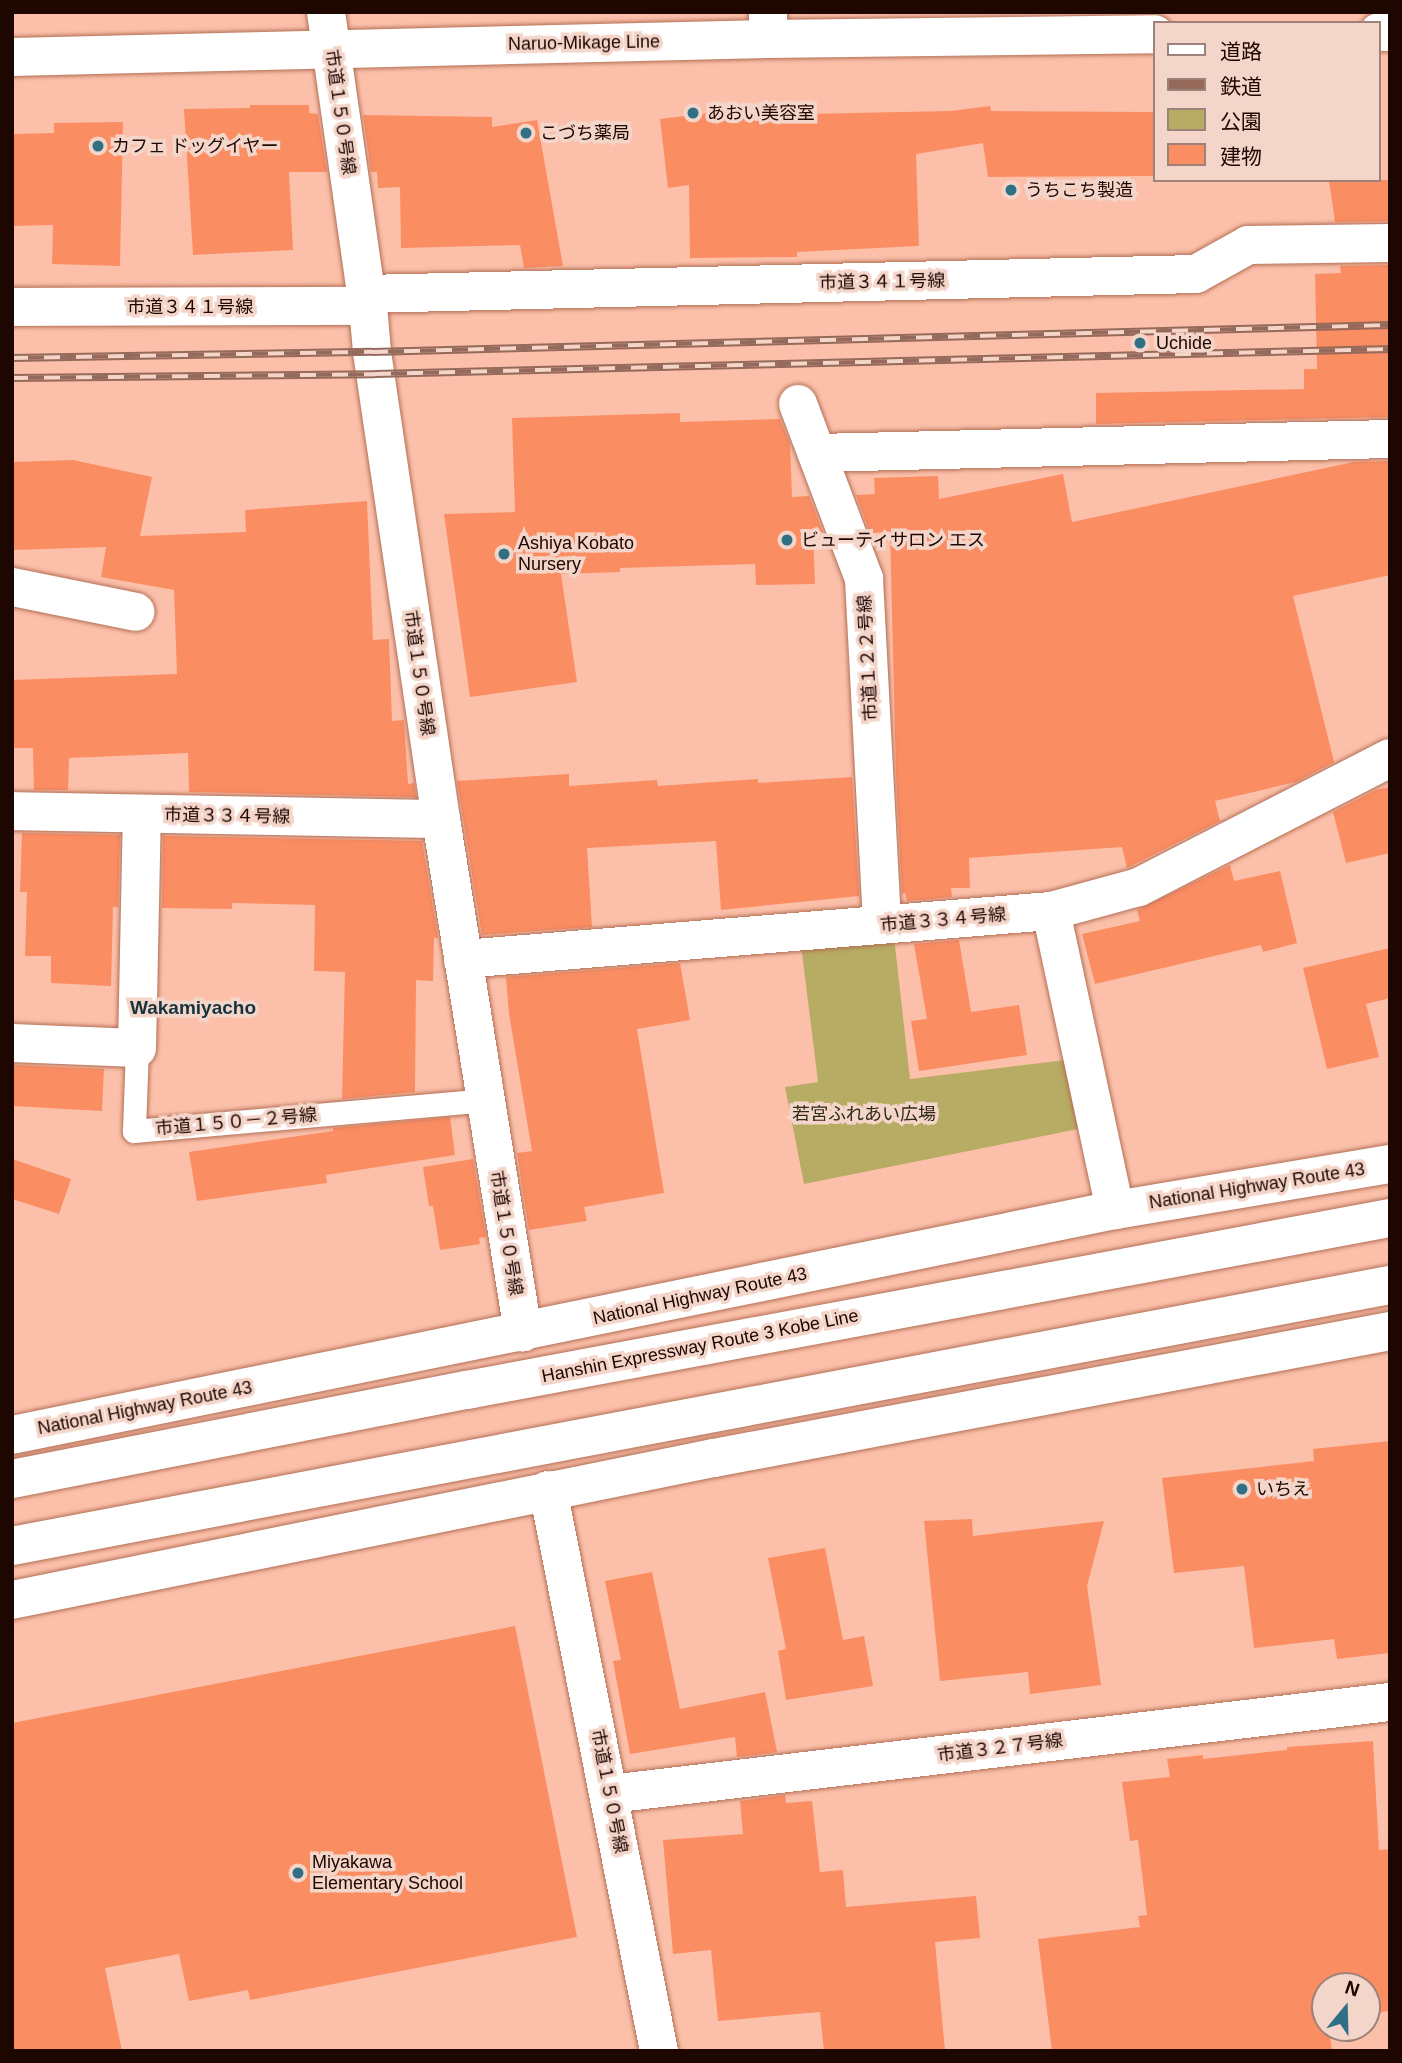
<!DOCTYPE html>
<html>
<head>
<meta charset="utf-8">
<style>
	body { margin:0 }
	#map { position:relative; width:1402px; height:2063px; overflow:hidden; background:#fcc0aa; font-family:Helvetica,"Noto Sans JP",sans-serif }
	div>[style] { position:absolute }
	.green>* { inset:0; background:#b7ac63 }
	.building>* { inset:0; background:#fb8d63 }
	.roads { filter:drop-shadow(0 0 2px #b36f55) drop-shadow(0 0 2px #b36f55) }
	.lane>* { height:23px; margin:-11.5px; padding:0 11.5px; transform-origin:11.5px; border-radius:11.5px; background:#fff }
	.street>* { height:38px; margin:-19px; padding:0 19px; transform-origin:19px; border-radius:19px; background:#fff }
	.secondary>* { height:38px; margin:-19px; padding:0 19px; transform-origin:19px; border-radius:19px; background:#fff }
	.highway>* { height:38px; margin:-19px; padding:0 19px; transform-origin:19px; border-radius:19px; background:#fff }
	.rail>* { height:8px; margin-top:-4px; transform-origin:0; background:repeating-linear-gradient(90deg,#f4d5ca 0 16px,#956a5b 0 32px); box-sizing:border-box; border-block:2px solid #956a5b }
	.dots>* { width:19px; height:19px; translate:-50% -50%; box-sizing:border-box; border:4px solid #f4d5ca; border-radius:50% }
	span { translate:-50% -50%; white-space:nowrap; text-align:center; line-height:1.15; -webkit-text-stroke:7px #f4d5ca; paint-order:stroke }
	.street-label { font-size:18px; color:#1e0601 }
	.poi-label { font-size:18px; color:#1e0601 }
	.left { translate:0 -50%; text-align:left }
	.park-label { font-size:18px; color:#2d2a15 }
	.neighbourhood-label { font-size:19px; color:#15343d; font-weight:700 }
	.frame { position:absolute; inset:0; border:14px solid #1e0601; pointer-events:none }
	.legend { position:absolute; left:1153px; top:21px; width:228px; height:161px; box-sizing:border-box; background:#f4d5ca; border:2px solid #9e827a; margin:0; padding:9px 12px; list-style:none; font-size:21px; color:#1e0601 }
	.legend li { display:flex; align-items:center; gap:14px; height:35px }
	.legend b { width:35px; border:2px solid #9e827a }
	.north { position:absolute; left:1311px; top:1972px; width:70px; height:70px; box-sizing:border-box; background:#f4d5ca; border:2px solid #9e827a; border-radius:50%; rotate:19deg; font-size:19px; font-weight:700; line-height:28px; text-align:center; color:#1e0601 }
	.north::after { content:''; display:block; margin:auto; width:24px; height:32px; background:#307084; clip-path:polygon(50% 0,100% 100%,50% 72%,0 100%) }
</style>
</head>
<body>
<div id="map">
	<div class="green">
		<div style="clip-path:polygon(894px 937px,910px 1079px,1066px 1060px,1078px 1129px,804px 1184px,785px 1087px,818px 1082px,801px 945px)"></div>
	</div>
	<div class="building">
		<div style="clip-path:polygon(250px 105px,309px 105px,309px 113px,318px 114px,327px 172px,289px 172px,293px 250px,193px 255px,184px 109px,250px 108px)"></div>
		<div style="clip-path:polygon(990px 106px,991px 111px,1155px 112px,1155px 176px,988px 177px,983px 143px,916px 154px,919px 246px,797px 252px,797px 257px,690px 258px,689px 185px,668px 188px,660px 119px,717px 112px,717px 115px,805px 111px,805px 114px,951px 111px)"></div>
		<div style="clip-path:polygon(363px 115px,492px 117px,492px 127px,537px 120px,563px 266px,524px 268px,520px 245px,401px 248px,400px 187px,378px 188px,377px 172px,371px 172px)"></div>
		<div style="clip-path:polygon(123px 122px,120px 266px,52px 264px,53px 225px,12px 226px,12px 134px,54px 133px,54px 123px)"></div>
		<div style="clip-path:polygon(1329px 180px,1390px 180px,1390px 221px,1335px 222px)"></div>
		<div style="clip-path:polygon(1390px 265px,1390px 417px,1096px 424px,1096px 393px,1304px 389px,1304px 369px,1317px 369px,1315px 274px,1341px 273px,1340px 266px)"></div>
		<div style="clip-path:polygon(680px 413px,680px 422px,780px 419px,790px 444px,792px 497px,809px 496px,824px 535px,813px 535px,815px 584px,756px 585px,755px 564px,620px 568px,620px 572px,561px 574px,577px 682px,470px 697px,444px 514px,515px 512px,512px 418px)"></div>
		<div style="clip-path:polygon(73px 460px,152px 477px,140px 536px,246px 532px,245px 510px,367px 501px,373px 640px,389px 639px,392px 721px,404px 720px,408px 784px,414px 783px,416px 797px,189px 792px,188px 753px,69px 758px,68px 790px,34px 790px,33px 748px,12px 748px,12px 680px,177px 674px,174px 590px,101px 577px,106px 547px,12px 550px,12px 462px)"></div>
		<div style="clip-path:polygon(1390px 461px,1390px 575px,1293px 596px,1334px 762px,1296px 782px,1215px 801px,1220px 821px,1131px 866px,1127px 868px,1122px 847px,969px 858px,970px 888px,951px 888px,952px 897px,907px 901px,905px 893px,902px 893px,896px 773px,890px 532px,870px 533px,856px 495px,875px 494px,874px 478px,938px 476px,939px 499px,1063px 474px,1072px 522px,1354px 462px)"></div>
		<div style="clip-path:polygon(569px 774px,569px 786px,657px 780px,658px 786px,758px 779px,758px 783px,852px 777px,859px 896px,721px 910px,716px 841px,587px 848px,592px 927px,482px 935px,457px 781px)"></div>
		<div style="clip-path:polygon(1390px 787px,1390px 853px,1346px 863px,1333px 812px,1376px 790px)"></div>
		<div style="clip-path:polygon(22px 833px,120px 835px,118px 907px,113px 907px,111px 986px,51px 983px,51px 956px,25px 956px,27px 892px,20px 892px)"></div>
		<div style="clip-path:polygon(163px 836px,422px 841px,438px 938px,434px 938px,433px 981px,416px 980px,415px 1092px,342px 1099px,345px 972px,314px 971px,315px 905px,232px 903px,232px 909px,162px 908px)"></div>
		<div style="clip-path:polygon(1230px 865px,1234px 881px,1280px 871px,1297px 943px,1263px 952px,1261px 945px,1095px 984px,1082px 934px,1140px 921px,1137px 910px)"></div>
		<div style="clip-path:polygon(959px 940px,971px 1012px,1019px 1005px,1027px 1055px,919px 1071px,911px 1021px,927px 1019px,914px 944px)"></div>
		<div style="clip-path:polygon(1390px 948px,1390px 998px,1366px 1004px,1379px 1057px,1327px 1069px,1303px 968px)"></div>
		<div style="clip-path:polygon(680px 963px,690px 1020px,637px 1029px,664px 1193px,584px 1207px,587px 1221px,529px 1230px,517px 1153px,532px 1151px,509px 1014px,506px 977px)"></div>
		<div style="clip-path:polygon(12px 1065px,104px 1069px,102px 1111px,12px 1106px)"></div>
		<div style="clip-path:polygon(450px 1117px,455px 1155px,326px 1175px,327px 1183px,197px 1201px,189px 1152px,333px 1131px,333px 1128px)"></div>
		<div style="clip-path:polygon(12px 1159px,71px 1179px,59px 1214px,12px 1199px)"></div>
		<div style="clip-path:polygon(473px 1159px,486px 1237px,479px 1238px,480px 1244px,440px 1250px,433px 1206px,429px 1206px,423px 1167px)"></div>
		<div style="clip-path:polygon(1390px 1441px,1390px 1653px,1337px 1659px,1334px 1639px,1254px 1648px,1244px 1566px,1174px 1573px,1162px 1478px,1314px 1461px,1313px 1449px)"></div>
		<div style="clip-path:polygon(972px 1519px,973px 1536px,1104px 1521px,1087px 1586px,1101px 1685px,1030px 1694px,1028px 1672px,940px 1681px,924px 1521px)"></div>
		<div style="clip-path:polygon(825px 1548px,843px 1640px,864px 1636px,873px 1686px,786px 1700px,778px 1651px,786px 1649px,768px 1558px)"></div>
		<div style="clip-path:polygon(652px 1572px,680px 1709px,765px 1692px,777px 1752px,737px 1757px,735px 1737px,630px 1754px,613px 1661px,621px 1660px,605px 1581px)"></div>
		<div style="clip-path:polygon(515px 1626px,577px 1937px,250px 2000px,248px 1990px,189px 2001px,179px 1954px,105px 1968px,122px 2051px,12px 2051px,12px 1723px)"></div>
		<div style="clip-path:polygon(1373px 1741px,1379px 1850px,1390px 1849px,1390px 2011px,1367px 2014px,1367px 1986px,1325px 1986px,1325px 2028px,1329px 2028px,1332px 2051px,1052px 2051px,1038px 1939px,1140px 1927px,1138px 1916px,1147px 1915px,1138px 1840px,1130px 1841px,1122px 1782px,1170px 1777px,1167px 1759px,1203px 1755px,1203px 1759px,1287px 1750px,1287px 1747px)"></div>
		<div style="clip-path:polygon(785px 1795px,786px 1803px,812px 1801px,820px 1872px,843px 1870px,846px 1907px,976px 1896px,980px 1938px,935px 1942px,945px 2051px,824px 2051px,820px 2012px,718px 2021px,711px 1950px,673px 1954px,663px 1840px,743px 1834px,740px 1801px)"></div>
	</div>
	<div class="roads">
		<div class="lane">
			<div style="left:137px;top:1048px;width:83px;rotate:92.1deg"></div>
			<div style="left:134px;top:1131px;width:352px;rotate:-5deg"></div>
		</div>
		<div class="street">
			<div style="left:326px;top:12px;width:297px;rotate:81.9deg"></div>
			<div style="left:368px;top:306px;width:46px;rotate:85deg"></div>
			<div style="left:372px;top:352px;width:472px;rotate:81.6deg"></div>
			<div style="left:441px;top:819px;width:520px;rotate:80.92deg"></div>
			<div style="left:768px;top:39px;width:27px;rotate:-90deg"></div>
			<div style="left:366px;top:294px;width:830px;rotate:-1.38deg"></div>
			<div style="left:1196px;top:274px;width:60px;rotate:-29.1deg"></div>
			<div style="left:1248px;top:245px;width:142px;rotate:-0.8deg"></div>
			<div style="left:12px;top:307px;width:356px;rotate:-0.2deg"></div>
			<div style="left:798px;top:404px;width:187px;rotate:69.3deg"></div>
			<div style="left:864px;top:579px;width:346px;rotate:87deg"></div>
			<div style="left:817px;top:453px;width:573px;rotate:-1.4deg"></div>
			<div style="left:12px;top:587px;width:126px;rotate:11.4deg"></div>
			<div style="left:12px;top:811px;width:429px;rotate:1.1deg"></div>
			<div style="left:1051px;top:911px;width:306px;rotate:77.9deg"></div>
			<div style="left:463px;top:959px;width:590px;rotate:-4.67deg"></div>
			<div style="left:1051px;top:911px;width:91px;rotate:-15.3deg"></div>
			<div style="left:1139px;top:887px;width:282px;rotate:-27.2deg"></div>
			<div style="left:12px;top:1043px;width:125px;rotate:2.3deg"></div>
			<div style="left:137px;top:1048px;width:233px;rotate:-88.8deg"></div>
			<div style="left:548px;top:1490px;width:572px;rotate:78.81deg"></div>
			<div style="left:610px;top:1794px;width:785px;rotate:-6.73deg"></div>
		</div>
		<div class="secondary">
			<div style="left:1379px;top:32px;width:11px"></div>
			<div style="left:12px;top:57px;width:756px;rotate:-1.36deg"></div>
			<div style="left:768px;top:39px;width:387px;rotate:-0.7deg"></div>
		</div>
		<div class="highway">
			<div style="left:12px;top:1435px;width:1126px;rotate:-11.53deg"></div>
			<div style="left:1115px;top:1210px;width:279px;rotate:-9.5deg"></div>
			<div style="left:12px;top:1479px;width:464px;rotate:-11.1deg"></div>
			<div style="left:467px;top:1390px;width:939px;rotate:-10.56deg"></div>
			<div style="left:12px;top:1546px;width:1402px;rotate:-10.73deg"></div>
			<div style="left:12px;top:1600px;width:716px;rotate:-11.44deg"></div>
			<div style="left:714px;top:1458px;width:688px;rotate:-10.64deg"></div>
		</div>
	</div>
	<div class="rail">
		<div style="left:12px;top:358px;width:360px;rotate:-1deg"></div>
		<div style="left:372px;top:352px;width:1018px;rotate:-1.52deg"></div>
		<div style="left:12px;top:378px;width:363px;rotate:-0.6deg"></div>
		<div style="left:375px;top:374px;width:1015px;rotate:-1.41deg"></div>
	</div>
	<div class="dots">
		<div style="left:693px;top:113px;background:#307084"></div>
		<div style="left:526px;top:133px;background:#307084"></div>
		<div style="left:98px;top:146px;background:#307084"></div>
		<div style="left:1011px;top:190px;background:#307084"></div>
		<div style="left:1140px;top:343px;background:#307084"></div>
		<div style="left:787px;top:540px;background:#307084"></div>
		<div style="left:504px;top:554px;background:#307084"></div>
		<div style="left:1242px;top:1489px;background:#307084"></div>
		<div style="left:298px;top:1873px;background:#307084"></div>
	</div>
	<div class="street-label">
		<span style="left:584px;top:43px;rotate:-1deg">Naruo-Mikage Line</span>
		<span style="left:340px;top:112px;rotate:82deg">市道１５０号線</span>
		<span style="left:882px;top:282px;rotate:-1deg">市道３４１号線</span>
		<span style="left:190px;top:307px">市道３４１号線</span>
		<span style="left:868px;top:658px;rotate:-93deg">市道１２２号線</span>
		<span style="left:419px;top:673px;rotate:82deg">市道１５０号線</span>
		<span style="left:227px;top:816px;rotate:1deg">市道３３４号線</span>
		<span style="left:943px;top:920px;rotate:-5deg">市道３３４号線</span>
		<span style="left:236px;top:1122px;rotate:-5deg">市道１５０－２号線</span>
		<span style="left:1257px;top:1186px;rotate:-9deg">National Highway Route 43</span>
		<span style="left:506px;top:1233px;rotate:81deg">市道１５０号線</span>
		<span style="left:700px;top:1296px;rotate:-12deg">National Highway Route 43</span>
		<span style="left:700px;top:1346px;rotate:-11deg">Hanshin Expressway Route 3 Kobe Line</span>
		<span style="left:145px;top:1408px;rotate:-11deg">National Highway Route 43</span>
		<span style="left:1000px;top:1748px;rotate:-7deg">市道３２７号線</span>
		<span style="left:609px;top:1791px;rotate:79deg">市道１５０号線</span>
	</div>
	<div class="poi-label">
		<span class="left" style="left:707px;top:113px">あおい美容室</span>
		<span class="left" style="left:540px;top:133px">こづち薬局</span>
		<span class="left" style="left:112px;top:146px">カフェ ドッグイヤー</span>
		<span class="left" style="left:1025px;top:190px">うちこち製造</span>
		<span class="left" style="left:1156px;top:343px">Uchide</span>
		<span class="left" style="left:801px;top:540px">ビューティサロン エス</span>
		<span class="left" style="left:518px;top:554px">Ashiya Kobato<br>Nursery</span>
		<span class="left" style="left:1256px;top:1489px">いちえ</span>
		<span class="left" style="left:312px;top:1873px">Miyakawa<br>Elementary School</span>
	</div>
	<div class="park-label">
		<span style="left:864px;top:1114px">若宮ふれあい広場</span>
	</div>
	<div class="neighbourhood-label">
		<span style="left:193px;top:1008px">Wakamiyacho</span>
	</div>
	<div class="frame"></div>
	<ul class="legend">
	<li><b style="height:9px;background:#fff"></b>道路</li>
	<li><b style="height:9px;background:#956a5b"></b>鉄道</li>
	<li><b style="height:19px;background:#b7ac63"></b>公園</li>
	<li><b style="height:19px;background:#fb8d63"></b>建物</li>
	</ul>
	<div class="north">N</div>
</div>
</body>
</html>
